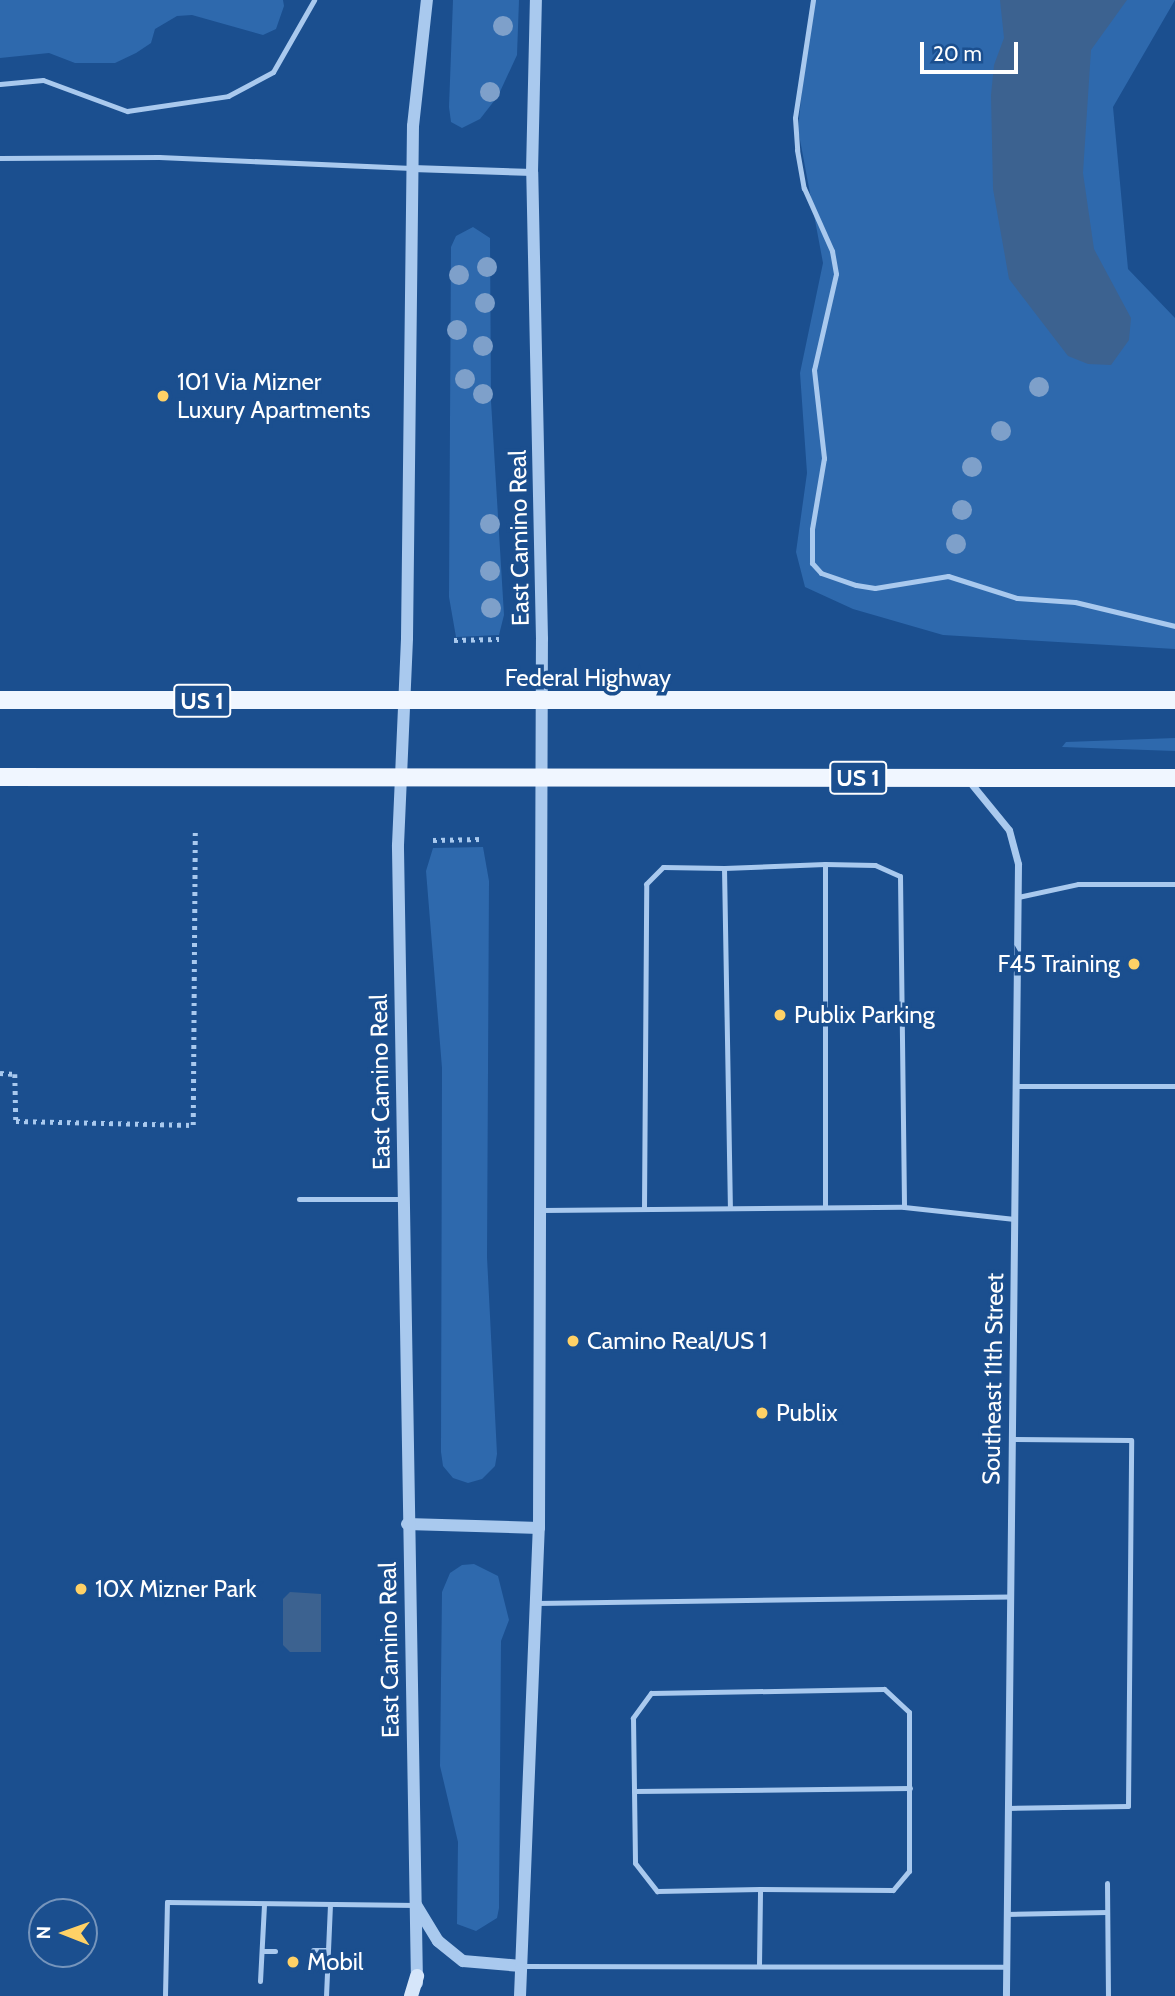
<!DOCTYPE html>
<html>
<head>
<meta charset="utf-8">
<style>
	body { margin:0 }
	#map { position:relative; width:1175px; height:1996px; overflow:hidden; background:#1b4f8f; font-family:Cabin,sans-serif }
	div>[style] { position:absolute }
	.green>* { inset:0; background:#2e69ad }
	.water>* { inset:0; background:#3c6290 }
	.path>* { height:4.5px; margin-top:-2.25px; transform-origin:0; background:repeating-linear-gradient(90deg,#a9c9ee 0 3.5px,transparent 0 8.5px) }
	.service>* { height:5px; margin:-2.5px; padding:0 2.5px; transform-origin:2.5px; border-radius:2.5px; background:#a9c9ee }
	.minor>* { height:7px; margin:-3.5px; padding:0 3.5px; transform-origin:3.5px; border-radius:3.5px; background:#a9c9ee }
	.tertiary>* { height:12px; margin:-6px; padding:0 6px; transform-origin:6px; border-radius:6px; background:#a9c9ee }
	.secondary>* { height:14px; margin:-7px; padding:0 7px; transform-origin:7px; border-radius:7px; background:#d6e6fa }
	.primary>* { height:18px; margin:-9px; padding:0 9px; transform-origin:9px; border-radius:9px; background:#f0f6ff }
	.trees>* { width:20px; height:20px; margin:-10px; border-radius:50%; background:#7ea0ca }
	.dots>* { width:19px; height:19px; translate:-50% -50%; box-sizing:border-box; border:4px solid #1b4f8f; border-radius:50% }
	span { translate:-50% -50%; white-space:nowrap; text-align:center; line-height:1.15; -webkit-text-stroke:7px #1b4f8f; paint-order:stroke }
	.shield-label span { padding:2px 5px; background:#1b4f8f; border:2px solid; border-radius:5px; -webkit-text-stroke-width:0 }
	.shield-label { font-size:23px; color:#fff; font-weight:700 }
	.poi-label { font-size:24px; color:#fff }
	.left { translate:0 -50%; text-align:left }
	.right { translate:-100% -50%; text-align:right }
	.street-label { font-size:24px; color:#fff }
	.north { position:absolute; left:28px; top:1898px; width:70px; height:70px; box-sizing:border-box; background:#1b4f8f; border:2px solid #7695bc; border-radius:50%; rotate:271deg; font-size:19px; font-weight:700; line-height:28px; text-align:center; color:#fff }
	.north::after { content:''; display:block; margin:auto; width:24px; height:32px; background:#ffd166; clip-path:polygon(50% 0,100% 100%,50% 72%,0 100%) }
	.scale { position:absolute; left:920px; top:42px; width:98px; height:32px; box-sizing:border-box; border:4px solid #fff; border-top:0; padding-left:9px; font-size:21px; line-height:24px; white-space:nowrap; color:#fff; -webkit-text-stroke:5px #1b4f8f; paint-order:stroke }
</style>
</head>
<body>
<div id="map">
	<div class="green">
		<div style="clip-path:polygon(0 0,283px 0,284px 6px,276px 29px,263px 35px,192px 15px,177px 16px,155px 29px,151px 43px,136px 53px,115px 63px,75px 63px,49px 53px,0 58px)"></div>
		<div style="clip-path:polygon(453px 0,519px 0,517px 55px,498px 96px,480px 119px,462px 128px,451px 122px,449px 107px)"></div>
		<div style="clip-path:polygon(811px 0,1175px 0,1113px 107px,1128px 269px,1175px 318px,1175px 649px,943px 635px,853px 609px,805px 587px,796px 552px,807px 473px,800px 373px,823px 263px,798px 129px)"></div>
		<div style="clip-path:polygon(473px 227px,490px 238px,491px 401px,504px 615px,499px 635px,456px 637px,449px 597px,451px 247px,456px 236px)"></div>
		<div style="clip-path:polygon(1175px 738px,1175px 751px,1062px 747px,1066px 742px)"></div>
		<div style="clip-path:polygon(483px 847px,489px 881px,487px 1257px,497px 1454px,495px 1466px,482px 1479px,468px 1483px,453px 1478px,443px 1466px,441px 1452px,442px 1068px,426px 871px,433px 848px)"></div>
		<div style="clip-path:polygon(474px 1564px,498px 1576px,509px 1620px,501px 1641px,499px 1908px,497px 1918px,476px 1931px,457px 1924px,458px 1842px,440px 1766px,442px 1592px,450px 1573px,462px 1565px)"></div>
	</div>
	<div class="water">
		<div style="clip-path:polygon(1000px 0,1127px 0,1091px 50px,1083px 173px,1094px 249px,1131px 318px,1129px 340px,1111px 365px,1088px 364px,1068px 356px,1009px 279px,993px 189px,991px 95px,994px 65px,1004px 38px)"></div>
		<div style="clip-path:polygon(290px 1592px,321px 1594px,321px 1652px,290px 1652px,283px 1645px,283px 1599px)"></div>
	</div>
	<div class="path">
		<div style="left:454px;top:640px;width:45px;rotate:-1.3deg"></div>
		<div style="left:433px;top:840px;width:49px;rotate:-1.2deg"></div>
		<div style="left:0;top:1073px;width:15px;rotate:4deg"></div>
		<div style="left:15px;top:1074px;width:47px;rotate:88.8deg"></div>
		<div style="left:16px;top:1121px;width:177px;rotate:1.3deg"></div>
		<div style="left:193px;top:1125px;width:293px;rotate:-89.6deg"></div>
	</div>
	<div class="service">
		<div style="left:813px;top:0;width:119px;rotate:98.7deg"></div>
		<div style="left:795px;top:118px;width:32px;rotate:86deg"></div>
		<div style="left:797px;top:150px;width:39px;rotate:80deg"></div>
		<div style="left:804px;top:188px;width:69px;rotate:66deg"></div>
		<div style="left:832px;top:251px;width:23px;rotate:80deg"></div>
		<div style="left:836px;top:274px;width:98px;rotate:102.9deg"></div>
		<div style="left:814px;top:370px;width:89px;rotate:83.5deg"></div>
		<div style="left:824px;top:458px;width:72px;rotate:99.6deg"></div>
		<div style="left:812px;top:529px;width:34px;rotate:90deg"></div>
		<div style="left:812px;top:563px;width:13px;rotate:48deg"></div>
		<div style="left:821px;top:573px;width:37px;rotate:19deg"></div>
		<div style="left:856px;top:585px;width:19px;rotate:9deg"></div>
		<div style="left:875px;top:588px;width:74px;rotate:-9.3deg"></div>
		<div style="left:948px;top:576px;width:72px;rotate:17.7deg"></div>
		<div style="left:1017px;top:598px;width:58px;rotate:3.9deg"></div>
		<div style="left:1075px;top:602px;width:103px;rotate:13.5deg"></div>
		<div style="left:0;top:84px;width:43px;rotate:-5.3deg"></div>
		<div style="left:43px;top:80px;width:90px;rotate:20.3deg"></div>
		<div style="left:127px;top:111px;width:102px;rotate:-8.4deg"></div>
		<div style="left:228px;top:96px;width:51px;rotate:-28.1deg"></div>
		<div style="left:273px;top:72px;width:83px;rotate:-60.3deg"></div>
		<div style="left:0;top:158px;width:159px;rotate:-0.4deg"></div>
		<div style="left:159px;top:157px;width:253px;rotate:2.5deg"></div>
		<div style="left:724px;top:868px;width:101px;rotate:-2.3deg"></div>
		<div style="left:1018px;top:897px;width:61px;rotate:-12.2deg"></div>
		<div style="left:1078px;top:884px;width:97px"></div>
		<div style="left:1015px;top:1086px;width:160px"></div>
		<div style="left:299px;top:1199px;width:103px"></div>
		<div style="left:825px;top:1207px;width:343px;rotate:-90deg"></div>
		<div style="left:825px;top:864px;width:50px;rotate:1.1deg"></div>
		<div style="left:875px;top:865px;width:27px;rotate:24deg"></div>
		<div style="left:900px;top:876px;width:331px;rotate:89.3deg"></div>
		<div style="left:644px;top:1209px;width:325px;rotate:-89.6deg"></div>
		<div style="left:646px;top:884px;width:24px;rotate:-45deg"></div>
		<div style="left:663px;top:867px;width:61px;rotate:0.9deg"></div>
		<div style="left:724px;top:868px;width:340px;rotate:89deg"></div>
		<div style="left:542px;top:1210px;width:362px;rotate:-0.5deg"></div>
		<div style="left:904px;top:1207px;width:111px;rotate:6.2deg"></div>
		<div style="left:536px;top:1603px;width:474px;rotate:-0.8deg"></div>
		<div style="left:634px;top:1791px;width:276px;rotate:-0.6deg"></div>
		<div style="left:1008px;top:1808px;width:120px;rotate:-1deg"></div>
		<div style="left:1128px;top:1806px;width:366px;rotate:-89.5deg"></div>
		<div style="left:1131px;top:1440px;width:119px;rotate:-179.5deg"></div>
		<div style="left:1107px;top:1883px;width:113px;rotate:89.5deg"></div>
		<div style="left:1006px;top:1914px;width:101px;rotate:-1.1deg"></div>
		<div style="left:313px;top:1950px;width:14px"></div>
		<div style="left:262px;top:1951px;width:13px"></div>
		<div style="left:759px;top:1965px;width:76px;rotate:-89.2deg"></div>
		<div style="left:760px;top:1889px;width:133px;rotate:0.4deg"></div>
		<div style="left:893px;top:1890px;width:25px;rotate:-50deg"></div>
		<div style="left:909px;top:1871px;width:159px;rotate:-90deg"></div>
		<div style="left:909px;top:1712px;width:34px;rotate:-137deg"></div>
		<div style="left:884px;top:1689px;width:233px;rotate:179deg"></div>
		<div style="left:651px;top:1693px;width:31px;rotate:126deg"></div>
		<div style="left:633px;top:1718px;width:145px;rotate:89.2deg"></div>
		<div style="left:635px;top:1863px;width:36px;rotate:52deg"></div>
		<div style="left:657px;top:1891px;width:103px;rotate:-1.1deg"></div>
		<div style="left:521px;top:1966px;width:485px;rotate:0.1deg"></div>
		<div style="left:260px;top:1981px;width:77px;rotate:-87deg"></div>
		<div style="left:165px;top:1996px;width:94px;rotate:-88.8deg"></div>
		<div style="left:167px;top:1902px;width:249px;rotate:0.7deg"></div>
		<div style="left:326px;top:1996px;width:92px;rotate:-87.5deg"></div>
	</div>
	<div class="minor">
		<div style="left:412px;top:168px;width:120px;rotate:1.9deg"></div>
		<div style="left:969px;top:781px;width:63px;rotate:50.8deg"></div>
		<div style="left:1009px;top:830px;width:35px;rotate:75deg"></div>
		<div style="left:1018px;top:864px;width:1132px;rotate:90.61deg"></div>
	</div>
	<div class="tertiary">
		<div style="left:407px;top:1524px;width:132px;rotate:1.7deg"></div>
		<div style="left:416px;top:1905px;width:42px;rotate:58.6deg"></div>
		<div style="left:438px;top:1941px;width:32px;rotate:39deg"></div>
		<div style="left:463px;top:1961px;width:58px;rotate:4.9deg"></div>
		<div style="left:417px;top:1983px;width:1138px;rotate:-90.96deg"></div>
		<div style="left:398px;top:845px;width:207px;rotate:-87.5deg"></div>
		<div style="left:407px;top:638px;width:512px;rotate:-89.33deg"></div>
		<div style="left:413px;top:126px;width:127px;rotate:-83.7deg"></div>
		<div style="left:520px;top:1996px;width:468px;rotate:-87.7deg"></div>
		<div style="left:539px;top:1528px;width:889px;rotate:-89.81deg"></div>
		<div style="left:542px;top:639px;width:467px;rotate:-91.2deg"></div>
		<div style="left:532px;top:172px;width:172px;rotate:-88.7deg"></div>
	</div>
	<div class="secondary">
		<div style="left:411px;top:1996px;width:21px;rotate:-73deg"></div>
	</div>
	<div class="primary">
		<div style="left:0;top:700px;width:1175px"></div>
		<div style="left:0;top:777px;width:1175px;rotate:0.05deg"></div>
	</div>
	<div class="trees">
		<div style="left:503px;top:26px"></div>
		<div style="left:490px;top:92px"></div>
		<div style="left:487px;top:267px"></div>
		<div style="left:459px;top:275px"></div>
		<div style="left:485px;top:303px"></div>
		<div style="left:457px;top:330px"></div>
		<div style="left:483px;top:346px"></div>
		<div style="left:465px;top:379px"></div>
		<div style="left:1039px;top:387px"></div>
		<div style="left:483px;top:394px"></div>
		<div style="left:1001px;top:431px"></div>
		<div style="left:972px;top:467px"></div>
		<div style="left:962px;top:510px"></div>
		<div style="left:490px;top:524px"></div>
		<div style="left:956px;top:544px"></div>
		<div style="left:490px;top:571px"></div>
		<div style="left:491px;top:608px"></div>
	</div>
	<div class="dots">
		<div style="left:163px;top:396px;background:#ffd166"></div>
		<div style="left:1134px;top:964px;background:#ffd166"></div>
		<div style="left:780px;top:1015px;background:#ffd166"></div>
		<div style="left:573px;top:1341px;background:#ffd166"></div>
		<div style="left:762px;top:1413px;background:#ffd166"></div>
		<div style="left:81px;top:1589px;background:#ffd166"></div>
		<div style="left:293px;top:1962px;background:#ffd166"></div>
	</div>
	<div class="shield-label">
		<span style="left:202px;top:701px">US 1</span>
		<span style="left:858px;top:778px">US 1</span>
	</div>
	<div class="poi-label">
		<span class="left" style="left:177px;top:396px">101 Via Mizner<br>Luxury Apartments</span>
		<span class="right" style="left:1120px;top:964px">F45 Training</span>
		<span class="left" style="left:794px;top:1015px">Publix Parking</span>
		<span class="left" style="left:587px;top:1341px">Camino Real/US 1</span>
		<span class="left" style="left:776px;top:1413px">Publix</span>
		<span class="left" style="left:95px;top:1589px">10X Mizner Park</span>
		<span class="left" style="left:307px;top:1962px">Mobil</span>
	</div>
	<div class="street-label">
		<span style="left:519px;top:538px;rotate:-91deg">East Camino Real</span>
		<span style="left:588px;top:678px">Federal Highway</span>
		<span style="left:380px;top:1082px;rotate:-91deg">East Camino Real</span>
		<span style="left:993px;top:1379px;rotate:-89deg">Southeast 11th Street</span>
		<span style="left:389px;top:1650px;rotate:-91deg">East Camino Real</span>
	</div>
	<div class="north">N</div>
	<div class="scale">20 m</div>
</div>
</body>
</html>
